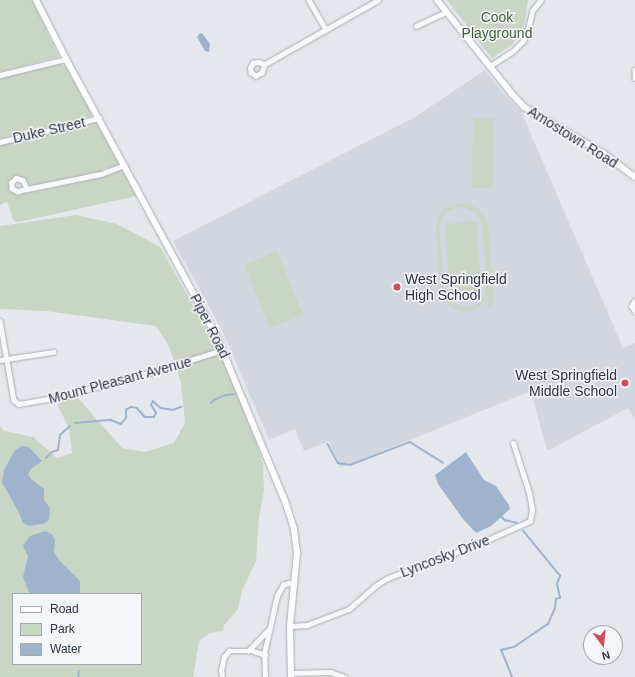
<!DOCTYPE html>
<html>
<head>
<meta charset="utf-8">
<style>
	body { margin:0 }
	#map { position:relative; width:635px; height:677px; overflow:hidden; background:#e4e7ec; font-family:Arial,sans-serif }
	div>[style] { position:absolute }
	.built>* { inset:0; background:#d2d6de }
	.green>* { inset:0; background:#c9d6c5 }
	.water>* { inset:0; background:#9fb4cc }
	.stream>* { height:1.5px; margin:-0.75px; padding:0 0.75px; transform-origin:0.75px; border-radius:0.75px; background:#9fb4cc }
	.roads { filter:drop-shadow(0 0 1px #a9aeb7) drop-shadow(0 0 1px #a9aeb7) }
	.street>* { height:4.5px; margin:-2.25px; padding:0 2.25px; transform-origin:2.25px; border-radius:2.25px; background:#f7f8fa }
	.secondary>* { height:6px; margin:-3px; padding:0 3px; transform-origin:3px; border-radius:3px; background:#fff }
	.dots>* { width:11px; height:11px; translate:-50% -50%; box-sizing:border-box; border:2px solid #f4f6f9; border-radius:50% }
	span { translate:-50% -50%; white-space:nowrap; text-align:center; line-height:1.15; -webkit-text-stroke:3px #f4f6f9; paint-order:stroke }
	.park-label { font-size:14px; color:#3f6138 }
	.street-label { font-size:14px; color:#2b3445 }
	.poi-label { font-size:14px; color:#2b3445 }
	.left { translate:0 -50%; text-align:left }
	.right { translate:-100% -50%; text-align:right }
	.legend { position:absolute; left:12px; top:593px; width:130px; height:72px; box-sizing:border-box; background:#f4f6f9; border:1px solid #a4a8b1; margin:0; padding:5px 7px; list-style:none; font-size:12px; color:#2b3445 }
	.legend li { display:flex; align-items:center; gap:8px; height:20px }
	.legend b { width:20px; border:1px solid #a4a8b1 }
	.north { position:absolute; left:583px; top:625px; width:40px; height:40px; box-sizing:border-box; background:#f4f6f9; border:1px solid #a4a8b1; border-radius:50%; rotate:164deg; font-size:11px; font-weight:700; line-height:16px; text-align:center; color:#2b3445 }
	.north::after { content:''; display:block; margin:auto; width:14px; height:18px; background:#d1495b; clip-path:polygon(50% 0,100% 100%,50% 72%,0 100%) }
</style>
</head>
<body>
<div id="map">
	<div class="built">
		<div style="clip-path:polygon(485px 70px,503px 93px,521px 111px,623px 348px,635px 343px,635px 420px,628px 408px,547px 451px,531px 391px,340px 468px,329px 441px,304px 451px,295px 429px,269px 440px,223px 332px,173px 241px,415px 117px)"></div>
	</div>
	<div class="green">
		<div style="clip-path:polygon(0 0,32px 0,58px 54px,58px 57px,0 72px)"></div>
		<div style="clip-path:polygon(447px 0,528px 0,525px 22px,522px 31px,512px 45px,492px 58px)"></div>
		<div style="clip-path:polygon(58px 64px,65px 66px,91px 112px,91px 116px,0 139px,0 78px)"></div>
		<div style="clip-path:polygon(473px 118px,494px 119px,493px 188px,472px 188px)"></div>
		<div style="clip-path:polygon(95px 122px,98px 124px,119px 162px,118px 165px,103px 169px,101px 172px,33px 186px,29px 185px,23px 177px,15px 176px,8px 183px,10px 190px,16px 195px,23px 194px,103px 177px,122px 170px,137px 196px,18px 222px,14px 221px,7px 202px,0 205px,0 145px)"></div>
		<div style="clip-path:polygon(evenodd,461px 203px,469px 204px,477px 208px,488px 222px,494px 307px,488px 307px,487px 298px,478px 308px,467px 311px,460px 311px,449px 306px,440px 293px,436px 224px,438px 216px,443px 210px,450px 205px,461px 203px,463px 207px,475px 212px,482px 223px,487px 285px,485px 293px,480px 301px,473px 306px,466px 307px,454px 304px,445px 292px,439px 229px,441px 219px,447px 212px,455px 208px,463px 207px)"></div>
		<div style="clip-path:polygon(evenodd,76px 215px,117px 224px,160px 247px,222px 356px,258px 447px,263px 464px,264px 491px,259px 516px,256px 561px,242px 591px,238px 609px,224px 625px,223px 631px,210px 633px,199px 641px,193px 677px,0 677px,0 426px,4px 431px,33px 437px,57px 458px,72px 453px,69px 428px,56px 402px,78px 398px,122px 448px,145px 452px,174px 443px,185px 423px,181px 383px,169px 346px,156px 326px,46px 311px,0 309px,0 226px,76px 215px,13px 594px,141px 594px,141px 664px,13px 664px,13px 594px)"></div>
		<div style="clip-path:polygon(476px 221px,481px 290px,450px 293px,445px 224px)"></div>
		<div style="clip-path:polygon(277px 251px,303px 315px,270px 328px,244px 265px)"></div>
	</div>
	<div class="water">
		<div style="clip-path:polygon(202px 33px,210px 44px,209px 52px,205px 51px,197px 37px,199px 34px)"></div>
		<div style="clip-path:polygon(22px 446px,29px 447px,42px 461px,31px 469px,28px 474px,31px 479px,44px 489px,44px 500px,50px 508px,49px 520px,43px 524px,29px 526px,23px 523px,20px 515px,2px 482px,4px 470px,15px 450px)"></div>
		<div style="clip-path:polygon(466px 452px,484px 480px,496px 486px,509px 505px,510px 509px,491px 526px,476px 533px,463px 519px,438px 484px,435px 475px)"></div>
		<div style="clip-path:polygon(45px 531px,52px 534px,55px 540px,54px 552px,59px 560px,80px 581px,80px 594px,31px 594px,29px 592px,23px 577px,28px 556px,23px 546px,30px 536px)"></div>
	</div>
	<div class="stream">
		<div style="left:211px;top:403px;width:4px;rotate:-45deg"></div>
		<div style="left:214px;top:400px;width:13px;rotate:-23deg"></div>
		<div style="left:226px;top:395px;width:8px;rotate:-7deg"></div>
		<div style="left:75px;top:423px;width:36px;rotate:-5deg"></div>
		<div style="left:111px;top:420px;width:11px;rotate:22deg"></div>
		<div style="left:121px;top:424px;width:8px;rotate:-50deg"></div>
		<div style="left:126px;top:418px;width:8px;rotate:-90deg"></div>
		<div style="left:126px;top:410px;width:6px;rotate:-31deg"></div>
		<div style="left:131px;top:407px;width:6px;rotate:9deg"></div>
		<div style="left:137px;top:408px;width:12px;rotate:48deg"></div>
		<div style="left:145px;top:417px;width:9px"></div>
		<div style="left:154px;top:417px;width:4px;rotate:-63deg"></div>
		<div style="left:156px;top:413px;width:9px;rotate:-122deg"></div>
		<div style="left:151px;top:405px;width:4px;rotate:-63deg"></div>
		<div style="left:153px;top:401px;width:11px;rotate:41deg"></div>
		<div style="left:161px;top:408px;width:12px;rotate:9deg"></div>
		<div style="left:173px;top:410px;width:9px;rotate:-21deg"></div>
		<div style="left:328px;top:444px;width:21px;rotate:62deg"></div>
		<div style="left:338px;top:463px;width:12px;rotate:9deg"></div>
		<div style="left:350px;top:465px;width:64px;rotate:-21deg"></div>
		<div style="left:410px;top:442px;width:39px;rotate:32deg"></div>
		<div style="left:46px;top:458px;width:8px;rotate:-45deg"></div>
		<div style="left:52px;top:452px;width:6px;rotate:-18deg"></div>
		<div style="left:58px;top:450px;width:15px;rotate:-82deg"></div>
		<div style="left:60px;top:435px;width:13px;rotate:-42deg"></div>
		<div style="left:501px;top:516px;width:6px;rotate:45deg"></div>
		<div style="left:505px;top:520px;width:12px;rotate:14deg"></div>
		<div style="left:79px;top:671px;width:6px;rotate:90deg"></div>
		<div style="left:512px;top:677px;width:29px;rotate:-112deg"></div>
		<div style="left:501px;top:650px;width:13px;rotate:-13deg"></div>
		<div style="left:514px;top:647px;width:41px;rotate:-34.1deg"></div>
		<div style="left:548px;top:624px;width:17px;rotate:-66deg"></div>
		<div style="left:555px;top:608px;width:9px;rotate:-84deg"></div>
		<div style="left:556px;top:599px;width:4px;rotate:-14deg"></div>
		<div style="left:560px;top:598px;width:14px;rotate:-102deg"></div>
		<div style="left:557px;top:584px;width:9px;rotate:-69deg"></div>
		<div style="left:560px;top:576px;width:58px;rotate:-129.4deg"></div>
	</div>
	<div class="roads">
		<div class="street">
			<div style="left:309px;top:0;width:34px;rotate:60deg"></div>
			<div style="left:416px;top:26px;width:33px;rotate:-25deg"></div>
			<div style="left:258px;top:62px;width:7px;rotate:16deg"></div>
			<div style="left:265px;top:64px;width:9px;rotate:108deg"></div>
			<div style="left:262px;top:73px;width:7px;rotate:153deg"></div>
			<div style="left:256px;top:76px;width:6px;rotate:-149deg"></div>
			<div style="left:251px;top:73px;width:5px;rotate:-101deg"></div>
			<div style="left:250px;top:68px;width:6px;rotate:-59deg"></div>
			<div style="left:253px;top:63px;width:5px;rotate:-11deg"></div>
			<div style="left:265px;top:64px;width:130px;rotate:-29.5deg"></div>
			<div style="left:490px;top:66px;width:27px;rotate:-33deg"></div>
			<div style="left:513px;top:51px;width:14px;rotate:-45deg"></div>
			<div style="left:523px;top:41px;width:13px;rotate:-67deg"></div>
			<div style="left:528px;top:29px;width:18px;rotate:-77deg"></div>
			<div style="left:532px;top:11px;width:14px;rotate:-51deg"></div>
			<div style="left:635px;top:70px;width:8px;rotate:90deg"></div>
			<div style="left:0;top:75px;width:68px;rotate:-13.6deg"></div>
			<div style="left:0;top:142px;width:102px;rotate:-13.6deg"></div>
			<div style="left:16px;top:178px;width:7px;rotate:16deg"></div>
			<div style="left:23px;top:180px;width:10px;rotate:66deg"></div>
			<div style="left:27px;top:189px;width:9px;rotate:162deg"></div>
			<div style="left:18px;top:192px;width:7px;rotate:-153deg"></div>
			<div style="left:12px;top:189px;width:6px;rotate:-99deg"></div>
			<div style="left:11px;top:183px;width:7px;rotate:-45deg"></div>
			<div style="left:27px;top:189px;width:76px;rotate:-11.5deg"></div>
			<div style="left:101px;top:174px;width:25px;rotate:-21deg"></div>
			<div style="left:635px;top:301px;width:6px;rotate:121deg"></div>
			<div style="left:632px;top:306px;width:6px;rotate:59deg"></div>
			<div style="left:0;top:321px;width:80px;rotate:80deg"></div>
			<div style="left:14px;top:400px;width:6px;rotate:39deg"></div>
			<div style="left:19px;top:404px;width:40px;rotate:-10deg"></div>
			<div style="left:58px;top:397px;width:87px;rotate:-14.7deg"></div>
			<div style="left:142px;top:375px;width:85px;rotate:-17.2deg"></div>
			<div style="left:0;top:360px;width:54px;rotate:-8.6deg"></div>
			<div style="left:290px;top:626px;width:17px;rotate:-3deg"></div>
			<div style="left:307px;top:625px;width:45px;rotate:-20.9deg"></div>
			<div style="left:349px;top:609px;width:35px;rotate:-41deg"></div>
			<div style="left:375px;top:586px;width:15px;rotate:-32deg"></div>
			<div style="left:388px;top:578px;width:96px;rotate:-20.7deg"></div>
			<div style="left:478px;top:544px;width:57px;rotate:-23.9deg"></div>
			<div style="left:530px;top:521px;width:11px;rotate:-80deg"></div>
			<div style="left:532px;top:510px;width:17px;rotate:-100deg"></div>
			<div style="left:529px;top:493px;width:52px;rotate:-107.7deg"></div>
			<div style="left:248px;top:651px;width:30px;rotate:-46deg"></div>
			<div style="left:290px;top:673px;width:41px;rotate:-1.4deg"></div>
			<div style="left:331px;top:672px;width:14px;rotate:21deg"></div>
			<div style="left:222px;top:677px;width:6px;rotate:-99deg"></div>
			<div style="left:221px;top:671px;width:14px;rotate:-78deg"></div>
			<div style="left:224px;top:657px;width:8px;rotate:-50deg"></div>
			<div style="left:229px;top:651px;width:24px"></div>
			<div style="left:253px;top:651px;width:13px;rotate:18deg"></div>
			<div style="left:265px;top:677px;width:23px;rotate:-92deg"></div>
			<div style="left:264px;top:654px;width:59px;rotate:-77.4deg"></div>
			<div style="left:277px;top:596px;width:13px;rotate:-61deg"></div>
			<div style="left:283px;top:585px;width:5px;rotate:-22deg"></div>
			<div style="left:288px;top:583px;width:6px;rotate:9deg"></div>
		</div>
		<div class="secondary">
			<div style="left:36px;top:0;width:66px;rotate:63deg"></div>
			<div style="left:66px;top:59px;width:312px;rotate:61.5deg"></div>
			<div style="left:215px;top:333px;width:182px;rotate:67.4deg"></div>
			<div style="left:285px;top:501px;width:29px;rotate:72deg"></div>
			<div style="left:294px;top:529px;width:24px;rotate:83deg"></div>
			<div style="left:297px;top:553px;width:73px;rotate:95.5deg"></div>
			<div style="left:290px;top:626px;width:51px;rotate:88.9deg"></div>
			<div style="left:437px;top:0;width:120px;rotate:51.4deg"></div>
			<div style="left:512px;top:94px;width:18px;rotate:47deg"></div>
			<div style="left:524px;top:107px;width:91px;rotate:30.2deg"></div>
			<div style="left:603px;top:153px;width:40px;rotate:37deg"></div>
		</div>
	</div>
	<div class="dots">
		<div style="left:397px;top:287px;background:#d1495b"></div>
		<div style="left:625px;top:383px;background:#d1495b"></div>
	</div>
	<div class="park-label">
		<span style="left:497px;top:25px">Cook<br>Playground</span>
	</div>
	<div class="street-label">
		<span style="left:49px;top:130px;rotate:-13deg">Duke Street</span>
		<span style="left:573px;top:137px;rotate:32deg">Amostown Road</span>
		<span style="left:210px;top:326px;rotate:63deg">Piper Road</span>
		<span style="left:120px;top:380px;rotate:-15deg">Mount Pleasant Avenue</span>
		<span style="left:445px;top:556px;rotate:-21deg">Lyncosky Drive</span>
	</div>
	<div class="poi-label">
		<span class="left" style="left:405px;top:287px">West Springfield<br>High School</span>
		<span class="right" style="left:617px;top:383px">West Springfield<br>Middle School</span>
	</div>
	<ul class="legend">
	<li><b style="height:5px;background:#fff"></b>Road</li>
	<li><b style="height:11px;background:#c9d6c5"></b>Park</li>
	<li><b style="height:11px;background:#9fb4cc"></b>Water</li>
	</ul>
	<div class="north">N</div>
</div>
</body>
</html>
